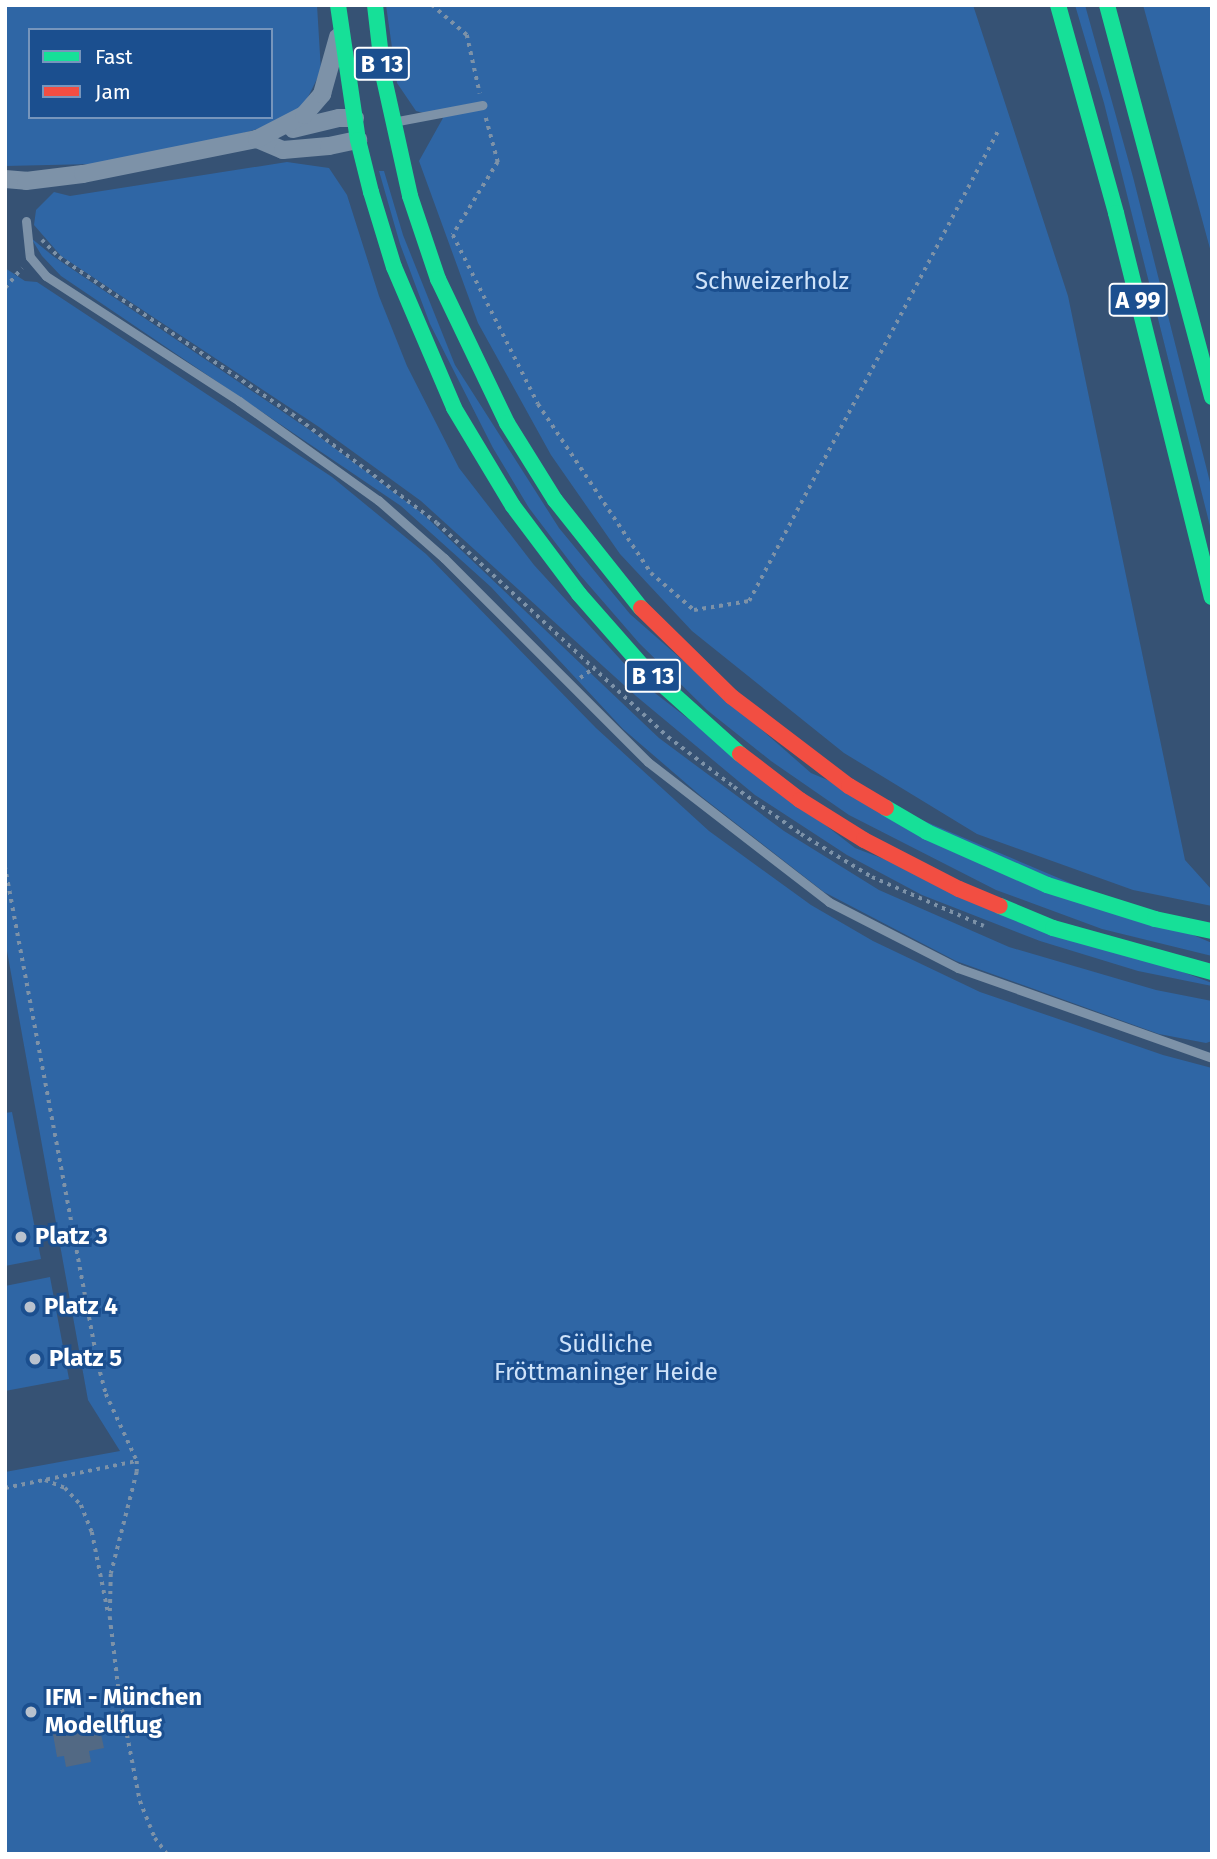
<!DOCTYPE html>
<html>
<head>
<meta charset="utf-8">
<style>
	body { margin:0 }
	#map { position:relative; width:1217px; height:1859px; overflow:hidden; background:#365274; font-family:"Fira Sans",sans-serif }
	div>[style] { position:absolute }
	.green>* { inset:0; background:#2f66a5 }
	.building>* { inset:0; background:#526984 }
	.path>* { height:3.5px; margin-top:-1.75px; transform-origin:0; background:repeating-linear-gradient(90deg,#7d92a8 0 3.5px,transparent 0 8.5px) }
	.lane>* { height:9px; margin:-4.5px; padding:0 4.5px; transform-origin:4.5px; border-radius:4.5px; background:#7d92a8 }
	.street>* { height:18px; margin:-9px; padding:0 9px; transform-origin:9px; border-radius:9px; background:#7d92a8 }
	.fast>* { height:16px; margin:-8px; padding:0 8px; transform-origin:8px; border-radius:8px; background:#16e098 }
	.jam>* { height:16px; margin:-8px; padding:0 8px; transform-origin:8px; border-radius:8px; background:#f24e42 }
	.dots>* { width:19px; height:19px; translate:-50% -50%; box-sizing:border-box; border:4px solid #1b4f8f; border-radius:50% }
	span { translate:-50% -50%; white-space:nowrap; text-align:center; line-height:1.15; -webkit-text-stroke:6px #1b4f8f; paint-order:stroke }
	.shield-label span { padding:2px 5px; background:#1b4f8f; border:2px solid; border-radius:5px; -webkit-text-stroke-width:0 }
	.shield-label { font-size:23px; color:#fff; font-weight:700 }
	.park-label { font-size:24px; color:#cfe3fa }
	.poi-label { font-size:24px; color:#fff; font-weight:700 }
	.left { translate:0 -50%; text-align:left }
	.frame { position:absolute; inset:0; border:7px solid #fff; pointer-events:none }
	.legend { position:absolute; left:28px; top:28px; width:245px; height:91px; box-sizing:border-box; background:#1b4f8f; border:2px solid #7695bc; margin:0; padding:9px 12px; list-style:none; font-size:21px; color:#fff }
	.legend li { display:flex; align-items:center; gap:14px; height:35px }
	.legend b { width:35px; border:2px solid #7695bc }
</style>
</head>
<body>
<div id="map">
	<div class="green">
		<div style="clip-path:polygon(evenodd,5px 5px,317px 5px,321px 71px,304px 105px,268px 126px,240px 134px,93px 164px,5px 166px,5px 5px,30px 30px,271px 30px,271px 117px,30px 117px,30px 30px)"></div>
		<div style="clip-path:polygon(386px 5px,973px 5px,1068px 296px,1185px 860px,1212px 890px,1212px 906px,1133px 890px,977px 834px,844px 753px,692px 631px,620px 554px,551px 455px,478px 323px,419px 161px,443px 118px,416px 111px,397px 83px)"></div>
		<div style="clip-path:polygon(1075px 5px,1085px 5px,1133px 177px,1212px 490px,1212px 534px,1104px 103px)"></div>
		<div style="clip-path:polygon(1143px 5px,1212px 5px,1212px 256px,1184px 153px)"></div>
		<div style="clip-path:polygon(287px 162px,329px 168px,347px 195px,379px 296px,407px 366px,459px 468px,534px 565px,642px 683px,855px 848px,1212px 983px,1212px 986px,1138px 971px,1040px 941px,922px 895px,847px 855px,755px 795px,636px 696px,421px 501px,319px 427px,61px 256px,34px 225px,36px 210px,54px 192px,70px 196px)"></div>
		<div style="clip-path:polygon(379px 171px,384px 171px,403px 235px,455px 365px,559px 528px,630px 614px,811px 773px,1212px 943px,1212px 956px,1102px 929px,996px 890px,849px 815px,771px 761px,707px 710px,639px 643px,580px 575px,529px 508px,493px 448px,430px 324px,400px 244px)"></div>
		<div style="clip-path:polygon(31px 238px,53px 256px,317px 435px,423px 514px,659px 738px,784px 831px,879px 890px,1009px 947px,1156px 990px,1212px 1001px,1212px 1041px,1206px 1043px,1159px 1034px,956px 961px,824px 892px,702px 797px,623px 729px,491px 587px,401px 506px,61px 276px,42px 256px)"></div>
		<div style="clip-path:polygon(5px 268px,25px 281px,37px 282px,332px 477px,426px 554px,596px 728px,709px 831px,811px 905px,873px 941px,980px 992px,1163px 1055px,1212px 1068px,1212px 1854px,5px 1854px,5px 1472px,120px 1451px,88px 1400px,5px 940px)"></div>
		<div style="clip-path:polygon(12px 1112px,41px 1259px,5px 1266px,5px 1113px)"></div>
		<div style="clip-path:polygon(50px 1277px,69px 1379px,5px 1391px,5px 1286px)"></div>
	</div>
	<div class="building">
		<div style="clip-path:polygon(65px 1720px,67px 1726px,98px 1720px,104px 1748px,89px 1751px,91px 1762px,66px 1767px,64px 1756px,57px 1757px,51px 1723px)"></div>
	</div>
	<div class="path">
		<div style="left:432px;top:5px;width:46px;rotate:40.6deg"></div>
		<div style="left:467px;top:35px;width:60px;rotate:77.6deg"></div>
		<div style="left:486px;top:118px;width:46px;rotate:74.7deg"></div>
		<div style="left:498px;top:162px;width:86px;rotate:121.7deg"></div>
		<div style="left:453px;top:235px;width:189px;rotate:63.3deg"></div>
		<div style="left:538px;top:404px;width:203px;rotate:56.2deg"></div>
		<div style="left:651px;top:573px;width:57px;rotate:40.7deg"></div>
		<div style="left:694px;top:610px;width:56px;rotate:-9.3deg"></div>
		<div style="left:749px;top:601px;width:532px;rotate:-62.09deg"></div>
		<div style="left:42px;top:240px;width:24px;rotate:45deg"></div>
		<div style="left:59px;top:257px;width:281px;rotate:34deg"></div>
		<div style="left:292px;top:414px;width:181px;rotate:36.9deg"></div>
		<div style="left:437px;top:523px;width:315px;rotate:42.8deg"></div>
		<div style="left:668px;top:737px;width:83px;rotate:37.1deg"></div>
		<div style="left:734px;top:787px;width:82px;rotate:35deg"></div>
		<div style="left:801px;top:834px;width:83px;rotate:31.2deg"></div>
		<div style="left:872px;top:877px;width:122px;rotate:23.6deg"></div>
		<div style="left:5px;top:288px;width:26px;rotate:-50deg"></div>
		<div style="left:580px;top:678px;width:19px;rotate:-36deg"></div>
		<div style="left:5px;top:866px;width:507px;rotate:79.42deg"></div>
		<div style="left:98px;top:1364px;width:31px;rotate:75deg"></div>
		<div style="left:106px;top:1394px;width:74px;rotate:65.2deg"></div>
		<div style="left:137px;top:1461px;width:11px;rotate:90deg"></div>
		<div style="left:137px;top:1472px;width:105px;rotate:104.3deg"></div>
		<div style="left:111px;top:1574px;width:43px;rotate:91.3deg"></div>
		<div style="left:110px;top:1617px;width:77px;rotate:83.2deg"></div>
		<div style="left:119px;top:1693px;width:110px;rotate:79deg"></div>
		<div style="left:140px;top:1801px;width:40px;rotate:68deg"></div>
		<div style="left:155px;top:1838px;width:20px;rotate:53deg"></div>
		<div style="left:45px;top:1480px;width:22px;rotate:22deg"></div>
		<div style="left:65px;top:1488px;width:23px;rotate:47deg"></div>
		<div style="left:81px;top:1505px;width:29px;rotate:68deg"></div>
		<div style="left:92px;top:1532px;width:82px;rotate:78.7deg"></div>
		<div style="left:5px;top:1488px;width:135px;rotate:-11.6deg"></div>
	</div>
	<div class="lane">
		<div style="left:398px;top:121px;width:86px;rotate:-10.7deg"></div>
		<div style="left:26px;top:221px;width:36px;rotate:84deg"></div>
		<div style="left:30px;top:257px;width:25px;rotate:50deg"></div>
		<div style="left:46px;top:276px;width:230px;rotate:32.9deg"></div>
		<div style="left:239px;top:401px;width:171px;rotate:35.5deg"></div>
		<div style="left:378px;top:500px;width:88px;rotate:41.3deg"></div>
		<div style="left:444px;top:558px;width:288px;rotate:45deg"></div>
		<div style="left:648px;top:762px;width:229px;rotate:37.7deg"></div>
		<div style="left:829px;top:902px;width:145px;rotate:27.1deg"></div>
		<div style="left:958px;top:968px;width:269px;rotate:19.5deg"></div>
	</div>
	<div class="street">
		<div style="left:293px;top:129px;width:47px;rotate:-13.4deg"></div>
		<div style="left:339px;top:118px;width:16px"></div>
		<div style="left:263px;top:138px;width:6px;rotate:171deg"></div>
		<div style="left:257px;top:139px;width:28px;rotate:23deg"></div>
		<div style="left:283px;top:150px;width:46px;rotate:-5deg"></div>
		<div style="left:329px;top:146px;width:30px;rotate:-12deg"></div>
		<div style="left:5px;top:179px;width:21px;rotate:5deg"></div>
		<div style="left:26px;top:181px;width:57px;rotate:-7deg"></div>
		<div style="left:83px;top:174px;width:177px;rotate:-11.4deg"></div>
		<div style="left:257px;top:139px;width:53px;rotate:-27.1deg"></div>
		<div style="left:304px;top:115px;width:28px;rotate:-49deg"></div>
		<div style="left:322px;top:94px;width:59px;rotate:-74.3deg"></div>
	</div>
	<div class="fast">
		<div style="left:338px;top:5px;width:136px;rotate:81.6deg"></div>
		<div style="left:358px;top:140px;width:54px;rotate:76deg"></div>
		<div style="left:371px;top:192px;width:78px;rotate:73deg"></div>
		<div style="left:394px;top:267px;width:153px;rotate:66.9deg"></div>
		<div style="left:454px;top:408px;width:114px;rotate:59deg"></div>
		<div style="left:513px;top:506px;width:110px;rotate:53.1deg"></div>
		<div style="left:579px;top:594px;width:98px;rotate:48.7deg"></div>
		<div style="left:644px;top:668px;width:129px;rotate:41.9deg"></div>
		<div style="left:375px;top:5px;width:69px;rotate:83.4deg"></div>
		<div style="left:383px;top:74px;width:125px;rotate:77.5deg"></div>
		<div style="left:410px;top:196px;width:88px;rotate:71.4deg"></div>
		<div style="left:438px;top:279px;width:160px;rotate:64.4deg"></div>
		<div style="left:507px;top:423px;width:91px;rotate:58.1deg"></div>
		<div style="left:555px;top:500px;width:138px;rotate:51.5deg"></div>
		<div style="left:1058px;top:5px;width:216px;rotate:74.4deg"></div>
		<div style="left:1116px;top:213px;width:396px;rotate:76deg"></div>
		<div style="left:1107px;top:5px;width:406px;rotate:75deg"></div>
		<div style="left:886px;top:808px;width:48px;rotate:30.3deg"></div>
		<div style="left:927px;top:832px;width:131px;rotate:23.8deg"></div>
		<div style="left:1047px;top:885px;width:113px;rotate:17.5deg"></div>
		<div style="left:1155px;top:919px;width:58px;rotate:11.9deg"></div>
		<div style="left:1000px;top:906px;width:57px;rotate:22.5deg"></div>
		<div style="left:1053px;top:928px;width:165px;rotate:15.5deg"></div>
	</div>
	<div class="jam">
		<div style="left:641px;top:608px;width:127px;rotate:44.4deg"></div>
		<div style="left:732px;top:697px;width:147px;rotate:37.3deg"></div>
		<div style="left:849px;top:786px;width:43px;rotate:30.7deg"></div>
		<div style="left:740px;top:754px;width:76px;rotate:37.5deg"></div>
		<div style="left:800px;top:800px;width:75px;rotate:32deg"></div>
		<div style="left:864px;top:840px;width:107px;rotate:27.3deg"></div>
		<div style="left:959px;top:889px;width:44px;rotate:22.5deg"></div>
	</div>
	<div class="dots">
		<div style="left:21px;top:1237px;background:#b9c2ce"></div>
		<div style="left:30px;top:1307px;background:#b9c2ce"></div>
		<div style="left:35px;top:1359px;background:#b9c2ce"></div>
		<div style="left:31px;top:1712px;background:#b9c2ce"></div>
	</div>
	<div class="shield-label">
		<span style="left:382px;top:64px">B 13</span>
		<span style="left:1138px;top:300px">A 99</span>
		<span style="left:653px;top:676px">B 13</span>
	</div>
	<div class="park-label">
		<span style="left:772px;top:282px">Schweizerholz</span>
		<span style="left:606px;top:1359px">Südliche<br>Fröttmaninger Heide</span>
	</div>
	<div class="poi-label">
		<span class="left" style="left:35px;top:1237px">Platz 3</span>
		<span class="left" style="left:44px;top:1307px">Platz 4</span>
		<span class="left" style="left:49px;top:1359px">Platz 5</span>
		<span class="left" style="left:45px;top:1712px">IFM - München<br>Modellflug</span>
	</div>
	<div class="frame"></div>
	<ul class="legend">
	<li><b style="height:9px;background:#16e098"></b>Fast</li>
	<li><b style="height:9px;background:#f24e42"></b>Jam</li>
	</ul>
</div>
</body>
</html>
